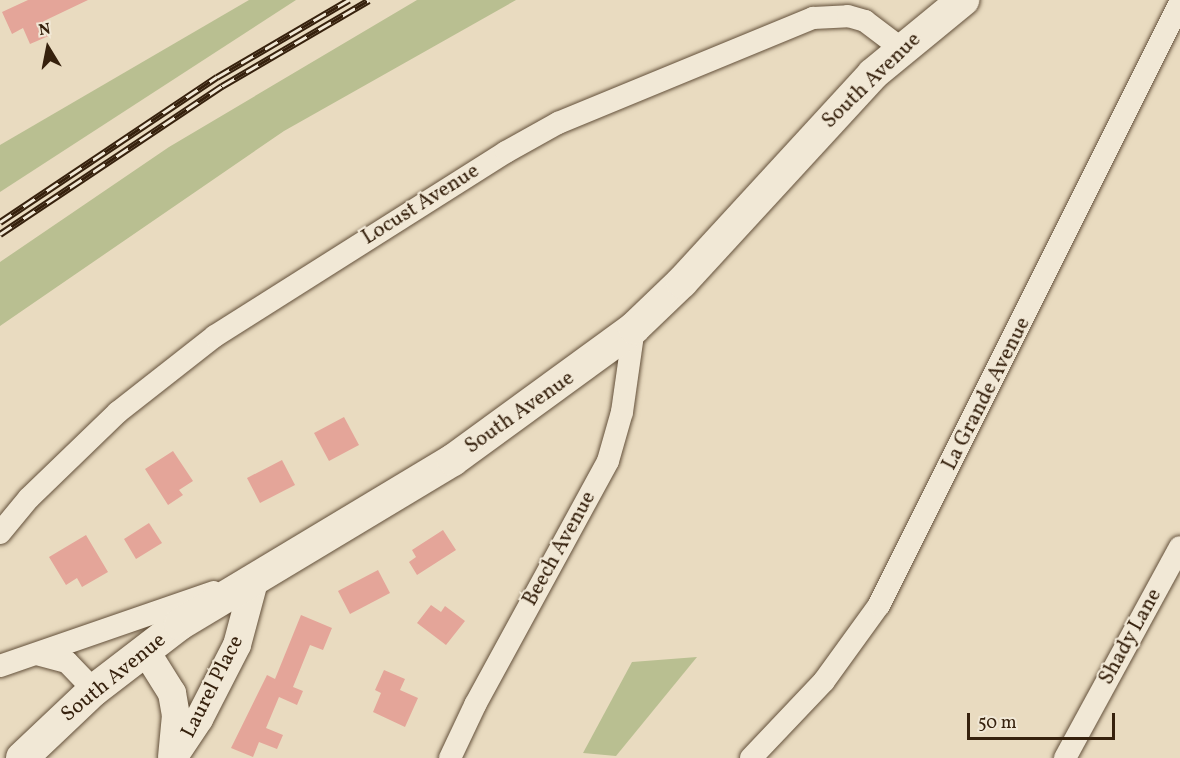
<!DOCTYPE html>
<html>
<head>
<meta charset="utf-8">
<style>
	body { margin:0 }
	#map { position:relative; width:1180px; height:758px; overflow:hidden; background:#e9dbc0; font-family:Vollkorn,serif }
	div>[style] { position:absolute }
	.green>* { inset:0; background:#b9bf91 }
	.building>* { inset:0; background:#e4a599 }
	.roads { filter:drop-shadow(0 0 2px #63503a) drop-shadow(0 0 2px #63503a) }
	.minor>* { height:22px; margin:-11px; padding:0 11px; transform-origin:11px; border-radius:11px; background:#f1e8d6 }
	.tertiary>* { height:28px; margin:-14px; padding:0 14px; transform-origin:14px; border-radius:14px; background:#f1e8d6 }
	.secondary>* { height:32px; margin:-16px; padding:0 16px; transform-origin:16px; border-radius:16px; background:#f1e8d6 }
	.rail>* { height:7px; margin-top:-3.5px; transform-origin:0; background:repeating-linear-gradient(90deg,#f1e8d6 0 14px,#36210d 0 28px); box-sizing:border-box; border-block:2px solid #36210d }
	span { translate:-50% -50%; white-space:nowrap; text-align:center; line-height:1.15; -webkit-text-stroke:4.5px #f1e8d6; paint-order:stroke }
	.street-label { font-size:21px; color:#36210d }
	.north { position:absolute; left:18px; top:18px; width:60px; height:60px; -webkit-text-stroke:4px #f1e8d6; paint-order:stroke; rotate:350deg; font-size:16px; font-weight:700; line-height:24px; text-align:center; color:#36210d }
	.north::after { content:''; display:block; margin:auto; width:21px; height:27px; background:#36210d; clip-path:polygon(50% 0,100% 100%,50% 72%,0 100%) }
	.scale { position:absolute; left:967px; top:713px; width:148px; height:27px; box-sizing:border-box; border:3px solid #36210d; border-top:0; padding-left:8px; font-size:18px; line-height:21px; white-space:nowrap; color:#36210d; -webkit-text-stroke:4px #f1e8d6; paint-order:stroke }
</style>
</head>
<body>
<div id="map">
	<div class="green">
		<div style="clip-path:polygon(249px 0,296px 0,0 192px,0 145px)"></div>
		<div style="clip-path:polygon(417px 0,516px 0,284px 131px,0 326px,0 262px,169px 147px)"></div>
		<div style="clip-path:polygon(697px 657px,616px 756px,583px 753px,632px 662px)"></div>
	</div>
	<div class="building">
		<div style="clip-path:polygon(28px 0,88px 0,44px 21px,51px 35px,30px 44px,23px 28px,12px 34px,2px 12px)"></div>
		<div style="clip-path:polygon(344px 417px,359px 445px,329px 461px,314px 433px)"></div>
		<div style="clip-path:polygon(173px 451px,193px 481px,179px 490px,183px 495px,168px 505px,145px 469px)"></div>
		<div style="clip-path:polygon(282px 460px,295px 485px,260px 503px,247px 478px)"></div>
		<div style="clip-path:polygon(149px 523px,162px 543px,136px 559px,124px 539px)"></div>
		<div style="clip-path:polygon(443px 530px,456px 550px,417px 575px,409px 562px,416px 557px,412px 550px)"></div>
		<div style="clip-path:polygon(86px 535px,108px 572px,82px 587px,77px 578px,66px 585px,49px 557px)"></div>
		<div style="clip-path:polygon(378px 570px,390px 593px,350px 614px,338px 591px)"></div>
		<div style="clip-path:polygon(431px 605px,441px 612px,445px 606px,465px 621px,446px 645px,417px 623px)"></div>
		<div style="clip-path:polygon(301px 615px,332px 628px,323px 650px,310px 645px,293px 687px,303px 691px,297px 705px,279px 697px,266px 728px,283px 735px,277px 749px,259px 742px,253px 757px,231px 748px,267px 675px,275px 679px)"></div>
		<div style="clip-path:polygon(384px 670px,405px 679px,400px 690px,418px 698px,405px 727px,373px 712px,381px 693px,375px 690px)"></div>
	</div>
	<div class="roads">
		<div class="minor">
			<div style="left:0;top:533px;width:45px;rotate:-50.4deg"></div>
			<div style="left:29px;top:498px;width:124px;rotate:-44deg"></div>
			<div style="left:118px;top:412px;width:123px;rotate:-38.1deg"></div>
			<div style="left:215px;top:336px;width:344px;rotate:-32.3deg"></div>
			<div style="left:506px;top:152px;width:60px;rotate:-29.1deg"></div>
			<div style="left:558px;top:123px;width:276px;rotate:-22.4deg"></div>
			<div style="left:813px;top:18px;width:35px;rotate:-3deg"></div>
			<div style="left:848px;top:16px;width:18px;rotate:16deg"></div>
			<div style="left:865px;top:21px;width:46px;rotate:37.1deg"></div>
			<div style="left:37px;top:654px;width:31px;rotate:15deg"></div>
			<div style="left:67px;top:662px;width:39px;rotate:46deg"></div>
			<div style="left:0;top:666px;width:226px;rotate:-19.1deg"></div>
			<div style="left:450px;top:758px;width:59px;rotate:-64.7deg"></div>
			<div style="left:475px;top:705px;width:278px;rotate:-61.4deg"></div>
			<div style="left:608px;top:461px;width:51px;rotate:-74.1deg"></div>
			<div style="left:622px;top:412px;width:85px;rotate:-81.9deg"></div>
			<div style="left:751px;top:758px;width:106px;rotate:-46.5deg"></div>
			<div style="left:824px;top:681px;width:94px;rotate:-54.1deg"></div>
			<div style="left:879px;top:605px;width:673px;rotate:-63.43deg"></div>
			<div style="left:1065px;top:758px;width:240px;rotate:-61.4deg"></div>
		</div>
		<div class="tertiary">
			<div style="left:145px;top:650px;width:51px;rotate:57.9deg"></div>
			<div style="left:172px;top:693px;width:22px;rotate:80deg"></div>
			<div style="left:176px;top:715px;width:42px;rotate:95.4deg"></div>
			<div style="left:173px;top:758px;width:47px;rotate:-56.3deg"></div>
			<div style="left:199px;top:719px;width:83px;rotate:-62.8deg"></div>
			<div style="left:237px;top:645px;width:69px;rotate:-75deg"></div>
		</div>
		<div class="secondary">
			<div style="left:22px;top:758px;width:99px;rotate:-43.4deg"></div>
			<div style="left:94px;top:690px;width:108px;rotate:-37.5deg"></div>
			<div style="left:180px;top:624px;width:318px;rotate:-31deg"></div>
			<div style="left:453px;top:460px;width:224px;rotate:-36.1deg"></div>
			<div style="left:634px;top:328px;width:66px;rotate:-43.8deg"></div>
			<div style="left:682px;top:282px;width:282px;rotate:-47.4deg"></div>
			<div style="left:873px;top:74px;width:117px;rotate:-39.4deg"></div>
		</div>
	</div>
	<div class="rail">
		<div style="left:0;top:222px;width:261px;rotate:-33.8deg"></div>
		<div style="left:217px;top:77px;width:153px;rotate:-30.3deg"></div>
		<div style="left:0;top:234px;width:267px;rotate:-33.7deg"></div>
		<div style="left:222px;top:86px;width:170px;rotate:-30.3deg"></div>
	</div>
	<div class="street-label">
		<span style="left:872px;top:81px;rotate:-44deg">South Avenue</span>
		<span style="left:421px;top:205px;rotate:-32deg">Locust Avenue</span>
		<span style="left:987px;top:394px;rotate:-63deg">La Grande Avenue</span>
		<span style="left:520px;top:413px;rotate:-35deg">South Avenue</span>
		<span style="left:560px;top:549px;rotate:-61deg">Beech Avenue</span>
		<span style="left:1131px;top:637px;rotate:-61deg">Shady Lane</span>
		<span style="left:114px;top:678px;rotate:-39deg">South Avenue</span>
		<span style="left:213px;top:687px;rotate:-63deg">Laurel Place</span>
	</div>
	<div class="north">N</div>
	<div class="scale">50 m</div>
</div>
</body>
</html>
